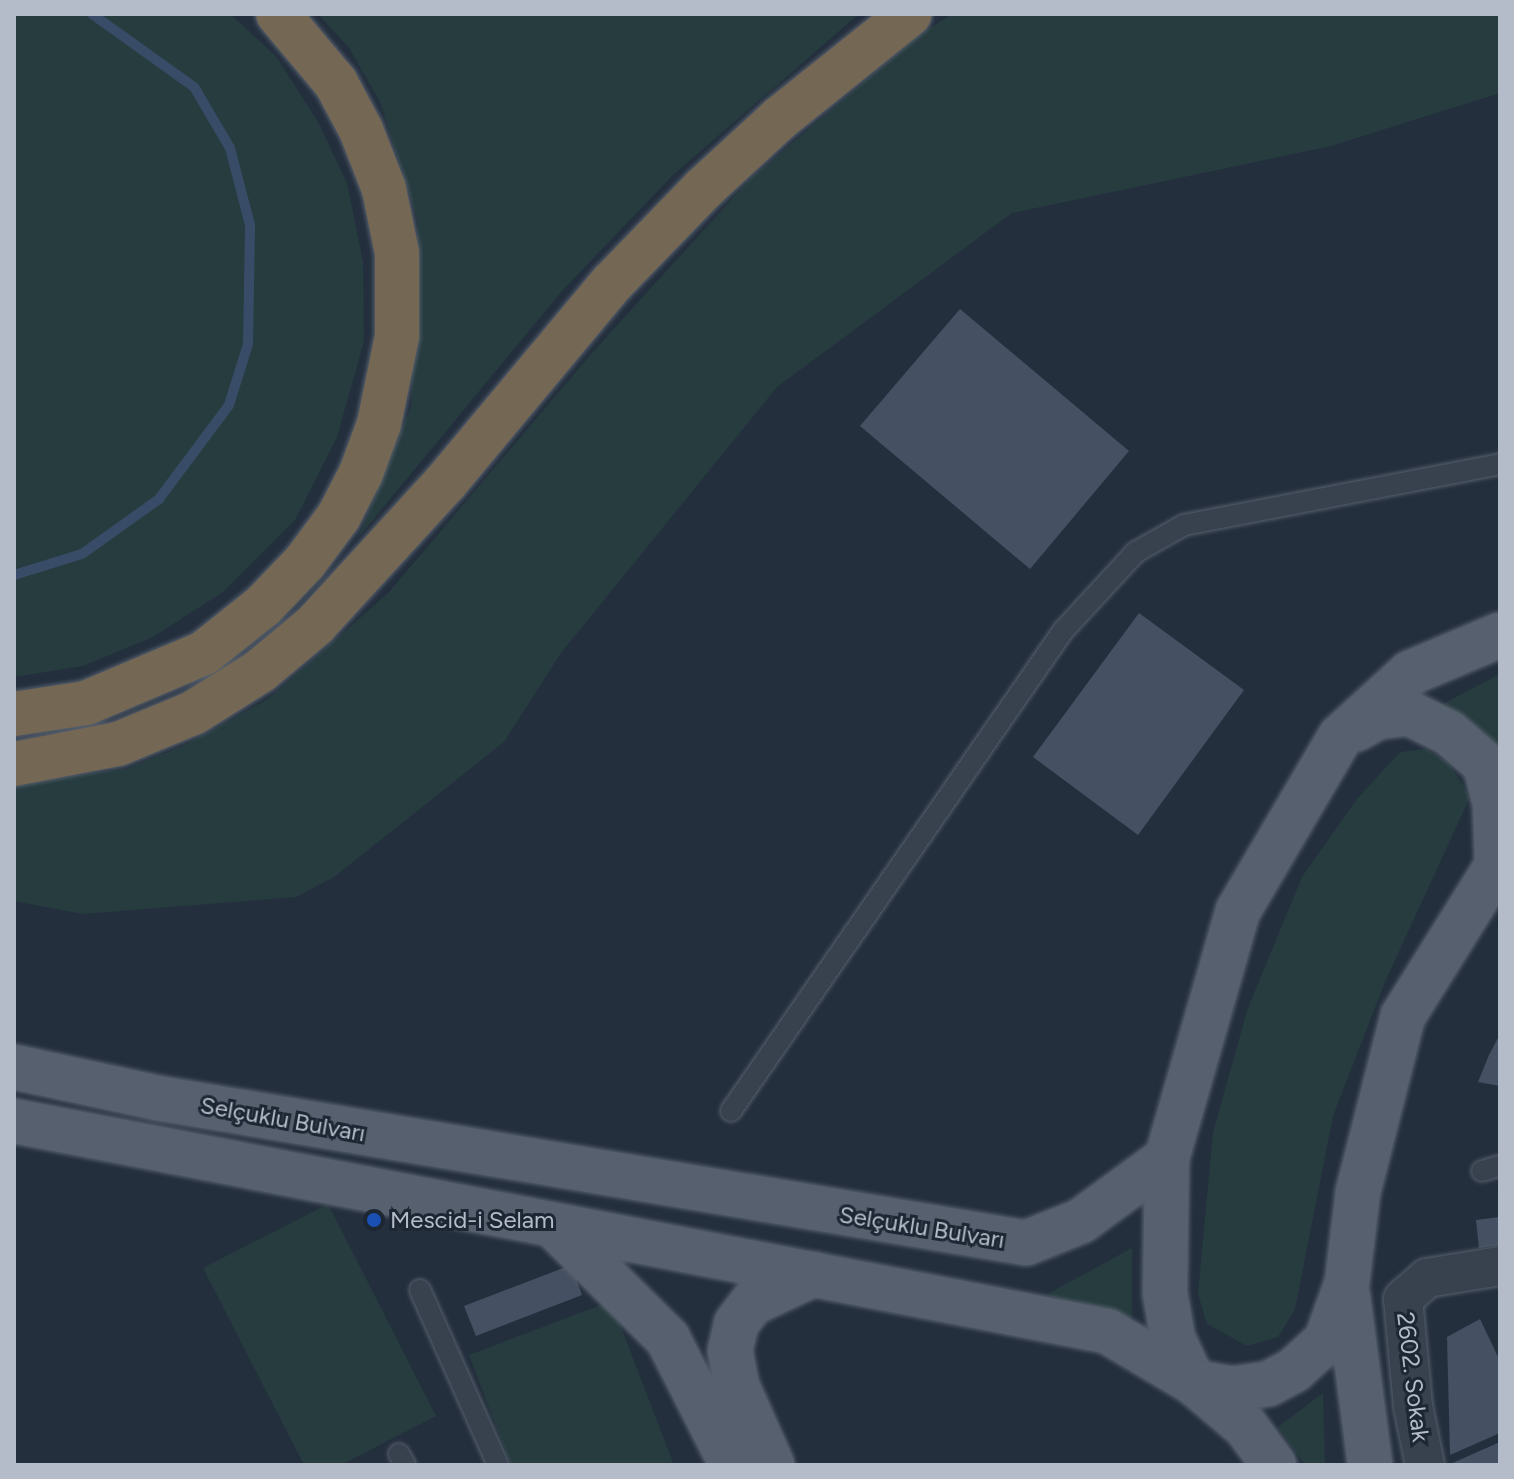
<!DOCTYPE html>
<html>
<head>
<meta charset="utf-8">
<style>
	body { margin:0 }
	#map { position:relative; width:1514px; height:1479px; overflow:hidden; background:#242f3e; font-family:Figtree,sans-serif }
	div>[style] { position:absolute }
	.green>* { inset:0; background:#263c3f }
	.stream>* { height:10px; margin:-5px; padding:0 5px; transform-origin:5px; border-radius:5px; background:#394c67 }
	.building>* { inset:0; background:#455162 }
	.roads { filter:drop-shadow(0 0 2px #565f6c) drop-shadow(0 0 2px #565f6c) }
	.lane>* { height:20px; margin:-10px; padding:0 10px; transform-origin:10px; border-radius:10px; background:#38414e }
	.street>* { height:38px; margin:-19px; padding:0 19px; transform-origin:19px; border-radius:19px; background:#38414e }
	.primary>* { height:44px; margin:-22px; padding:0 22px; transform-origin:22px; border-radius:22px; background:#56606e }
	.highway>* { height:44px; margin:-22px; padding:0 22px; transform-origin:22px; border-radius:22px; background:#746855 }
	.dots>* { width:22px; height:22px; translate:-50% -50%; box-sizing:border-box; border:4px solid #1d2633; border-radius:50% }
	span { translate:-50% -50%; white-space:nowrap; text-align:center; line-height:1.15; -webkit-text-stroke:6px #1d2633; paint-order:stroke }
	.street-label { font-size:24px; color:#b4bcc9 }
	.poi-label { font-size:24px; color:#b4bcc9 }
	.left { translate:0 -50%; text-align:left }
	.frame { position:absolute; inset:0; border:16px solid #b4bcc9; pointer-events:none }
</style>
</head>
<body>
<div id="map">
	<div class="green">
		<div style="clip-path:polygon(14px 14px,230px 14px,276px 56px,318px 122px,347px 183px,363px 262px,364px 341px,337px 437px,295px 520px,223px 592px,153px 637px,83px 666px,20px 676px,14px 676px)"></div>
		<div style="clip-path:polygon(318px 14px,859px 14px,672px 176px,561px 292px,358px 538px,411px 407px,418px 222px,380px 102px,349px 48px)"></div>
		<div style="clip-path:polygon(952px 14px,1500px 14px,1500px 93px,1331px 146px,1012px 213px,777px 387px,561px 653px,504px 742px,334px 877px,296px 897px,83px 914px,14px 901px,14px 783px,126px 769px,185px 745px,268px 699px,389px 592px,590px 355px,751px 178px,919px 35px)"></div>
		<div style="clip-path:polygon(1500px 674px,1500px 753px,1437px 707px)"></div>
		<div style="clip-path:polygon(1426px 749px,1449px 763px,1470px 797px,1385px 982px,1333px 1116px,1295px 1309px,1278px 1337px,1247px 1346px,1207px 1324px,1198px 1294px,1213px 1132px,1248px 1008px,1302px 877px,1357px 799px,1400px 752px)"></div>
		<div style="clip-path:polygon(328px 1204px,436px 1416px,341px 1465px,304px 1465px,203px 1268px)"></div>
		<div style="clip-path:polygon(1132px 1248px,1132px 1318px,1046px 1295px)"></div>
		<div style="clip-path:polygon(611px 1301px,674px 1465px,511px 1465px,469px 1355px)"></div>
		<div style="clip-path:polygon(1323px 1393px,1325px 1465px,1305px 1465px,1278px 1427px)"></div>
	</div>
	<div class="stream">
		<div style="left:14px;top:575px;width:71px;rotate:-17.2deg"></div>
		<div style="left:82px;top:554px;width:95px;rotate:-35.5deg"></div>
		<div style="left:159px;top:499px;width:117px;rotate:-53.3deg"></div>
		<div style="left:229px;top:405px;width:64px;rotate:-72.7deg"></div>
		<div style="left:248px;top:344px;width:119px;rotate:-89deg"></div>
		<div style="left:250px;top:225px;width:80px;rotate:-104.6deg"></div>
		<div style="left:230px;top:148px;width:71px;rotate:-120.5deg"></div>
		<div style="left:194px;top:87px;width:125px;rotate:-144.4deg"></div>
	</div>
	<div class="building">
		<div style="clip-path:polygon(960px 309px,1129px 451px,1030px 569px,860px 426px)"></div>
		<div style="clip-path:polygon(1139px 613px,1244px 690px,1138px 835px,1033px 757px)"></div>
		<div style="clip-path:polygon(1500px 1034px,1500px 1086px,1478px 1082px,1489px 1055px)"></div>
		<div style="clip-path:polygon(1500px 1217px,1500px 1245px,1479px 1248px,1476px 1220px)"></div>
		<div style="clip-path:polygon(571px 1265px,582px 1295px,476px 1336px,464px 1306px)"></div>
		<div style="clip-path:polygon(1480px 1319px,1500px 1361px,1500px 1433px,1450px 1455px,1447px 1337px)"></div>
		<div style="clip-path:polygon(1500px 1442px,1500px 1465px,1448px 1465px)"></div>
	</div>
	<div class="roads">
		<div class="lane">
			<div style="left:731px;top:1111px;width:584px;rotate:-55.33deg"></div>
			<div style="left:1063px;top:631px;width:108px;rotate:-47.3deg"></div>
			<div style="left:1136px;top:552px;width:55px;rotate:-29.4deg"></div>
			<div style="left:1184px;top:525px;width:322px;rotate:-10.9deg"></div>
			<div style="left:1482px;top:1171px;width:19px;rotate:-16deg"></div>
			<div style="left:420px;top:1290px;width:192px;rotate:66deg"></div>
			<div style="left:399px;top:1454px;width:13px;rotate:61deg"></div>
		</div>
		<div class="street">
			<div style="left:1425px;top:1465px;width:60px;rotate:-101.5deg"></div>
			<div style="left:1413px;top:1406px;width:107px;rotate:-95.3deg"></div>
			<div style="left:1403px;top:1299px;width:32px;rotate:-41deg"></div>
			<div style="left:1427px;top:1278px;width:74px;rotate:-9.3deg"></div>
		</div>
		<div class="primary">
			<div style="left:1356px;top:729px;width:25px;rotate:-29deg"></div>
			<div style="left:1378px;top:717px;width:31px;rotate:-7deg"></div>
			<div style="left:1409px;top:713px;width:45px;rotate:26.6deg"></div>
			<div style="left:1449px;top:733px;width:48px;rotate:40.7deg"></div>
			<div style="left:1485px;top:764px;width:41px;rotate:76deg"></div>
			<div style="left:1495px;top:804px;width:60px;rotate:88.1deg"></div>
			<div style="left:14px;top:1067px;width:146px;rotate:12.2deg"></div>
			<div style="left:157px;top:1098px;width:881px;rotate:9.47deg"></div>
			<div style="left:1026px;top:1243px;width:59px;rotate:-21.8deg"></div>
			<div style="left:1081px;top:1221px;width:107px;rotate:-36.2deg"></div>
			<div style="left:14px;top:1121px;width:1113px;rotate:10.88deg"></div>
			<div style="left:1107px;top:1331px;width:100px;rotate:30.7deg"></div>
			<div style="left:1193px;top:1382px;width:70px;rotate:40.3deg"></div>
			<div style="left:1246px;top:1427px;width:47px;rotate:53.6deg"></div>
			<div style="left:556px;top:1228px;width:158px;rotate:44.7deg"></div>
			<div style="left:668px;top:1339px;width:141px;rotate:63.1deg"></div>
			<div style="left:1348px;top:1297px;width:169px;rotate:82.5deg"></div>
			<div style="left:1193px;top:1382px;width:47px;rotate:-114.9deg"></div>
			<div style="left:1173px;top:1339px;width:47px;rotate:-99.9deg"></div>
			<div style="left:1165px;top:1293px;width:135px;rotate:-89.2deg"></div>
			<div style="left:1167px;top:1158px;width:257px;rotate:-74deg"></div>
			<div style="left:1238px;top:911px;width:202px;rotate:-59.6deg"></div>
			<div style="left:1340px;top:737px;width:95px;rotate:-42.4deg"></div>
			<div style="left:1410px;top:673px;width:98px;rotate:-22.9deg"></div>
			<div style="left:1193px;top:1382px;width:39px;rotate:10deg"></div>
			<div style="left:1231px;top:1389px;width:37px;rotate:-8deg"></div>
			<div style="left:1268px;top:1384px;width:30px;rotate:-28deg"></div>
			<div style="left:1294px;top:1370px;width:43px;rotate:-42.2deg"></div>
			<div style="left:1326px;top:1341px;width:62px;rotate:-70.1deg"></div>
			<div style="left:1347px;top:1283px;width:92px;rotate:-83.1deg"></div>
			<div style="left:1358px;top:1192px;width:182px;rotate:-75.7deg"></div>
			<div style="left:1403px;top:1016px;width:183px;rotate:-58deg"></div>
			<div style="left:772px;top:1465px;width:86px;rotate:-113.9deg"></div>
			<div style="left:737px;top:1386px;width:36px;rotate:-101deg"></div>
			<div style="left:730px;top:1351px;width:28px;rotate:-77deg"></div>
			<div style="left:736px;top:1324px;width:26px;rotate:-53deg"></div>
			<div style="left:752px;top:1303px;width:68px;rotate:-25.1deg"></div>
		</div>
		<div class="highway">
			<div style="left:14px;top:714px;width:73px;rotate:-8.7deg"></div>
			<div style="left:86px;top:703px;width:128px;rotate:-23deg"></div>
			<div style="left:204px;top:653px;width:75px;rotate:-38.5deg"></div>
			<div style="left:263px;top:606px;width:61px;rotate:-46.3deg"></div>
			<div style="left:305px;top:562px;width:57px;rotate:-53.5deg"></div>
			<div style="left:339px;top:516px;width:48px;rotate:-62.9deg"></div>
			<div style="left:361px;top:473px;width:52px;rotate:-69.8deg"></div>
			<div style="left:379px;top:424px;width:90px;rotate:-78.4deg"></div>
			<div style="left:397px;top:336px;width:83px;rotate:-90deg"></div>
			<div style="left:397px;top:253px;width:65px;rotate:-101.5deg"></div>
			<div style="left:384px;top:189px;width:63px;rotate:-111.3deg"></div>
			<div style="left:361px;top:130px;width:53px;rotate:-118deg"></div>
			<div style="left:336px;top:83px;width:90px;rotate:-130deg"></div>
			<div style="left:14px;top:764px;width:106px;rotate:-10.9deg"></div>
			<div style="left:118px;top:744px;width:81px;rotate:-22.5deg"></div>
			<div style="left:193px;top:713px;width:79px;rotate:-32.1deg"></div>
			<div style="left:260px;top:671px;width:72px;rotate:-39.9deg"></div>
			<div style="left:315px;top:625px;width:194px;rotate:-47.5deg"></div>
			<div style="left:446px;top:482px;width:259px;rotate:-50.2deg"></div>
			<div style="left:612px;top:283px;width:131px;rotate:-45.9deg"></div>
			<div style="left:703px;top:189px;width:105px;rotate:-42.7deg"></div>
			<div style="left:780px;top:118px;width:166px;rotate:-38.7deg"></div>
		</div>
	</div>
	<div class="dots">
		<div style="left:374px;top:1220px;background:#1a4fb4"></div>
	</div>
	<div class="street-label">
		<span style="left:283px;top:1119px;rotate:10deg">Selçuklu Bulvarı</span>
		<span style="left:922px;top:1227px;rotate:9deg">Selçuklu Bulvarı</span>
		<span style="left:1413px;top:1377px;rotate:83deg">2602. Sokak</span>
	</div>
	<div class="poi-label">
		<span class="left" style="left:390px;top:1220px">Mescid-i Selam</span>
	</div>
	<div class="frame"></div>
</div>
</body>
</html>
